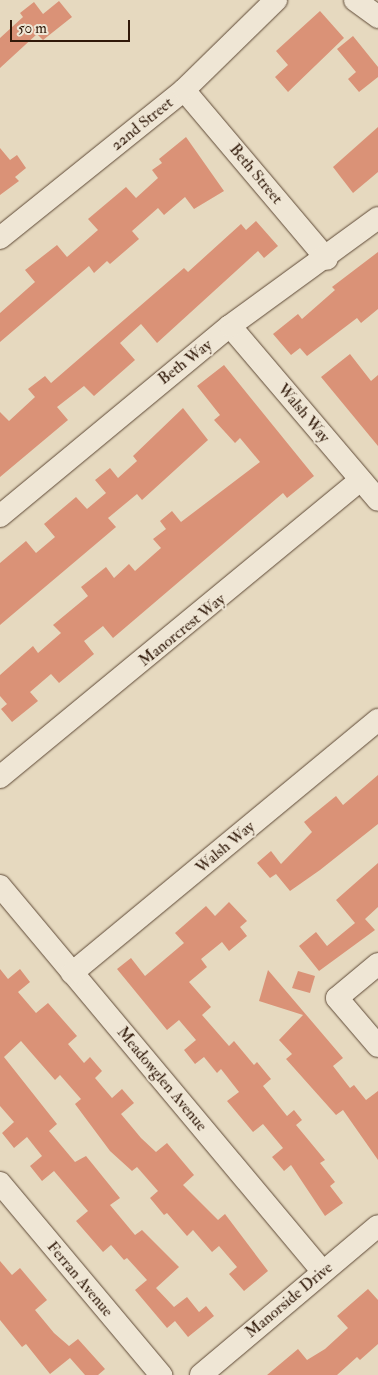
<!DOCTYPE html>
<html>
<head>
<meta charset="utf-8">
<style>
	body { margin:0 }
	#map { position:relative; width:378px; height:1375px; overflow:hidden; background:#e6d9bf; font-family:"IM FELL Double Pica",serif }
	div>[style] { position:absolute }
	.building>* { inset:0; background:#da9277 }
	.roads { filter:drop-shadow(0 0 1px #5e4936) drop-shadow(0 0 1px #5e4936) }
	.minor>* { height:22px; margin:-11px; padding:0 11px; transform-origin:11px; border-radius:11px; background:#efe6d5 }
	span { translate:-50% -50%; white-space:nowrap; text-align:center; line-height:1.15; -webkit-text-stroke:4px #efe6d5; paint-order:stroke }
	.street-label { font-size:16px; color:#301909 }
	.scale { position:absolute; left:10px; top:20px; width:120px; height:22px; box-sizing:border-box; border:2px solid #301909; border-top:0; padding-left:6px; font-size:15px; line-height:18px; white-space:nowrap; color:#301909; -webkit-text-stroke:4px #efe6d5; paint-order:stroke }
</style>
</head>
<body>
<div id="map">
	<div class="building">
		<div style="clip-path:polygon(59px 1px,72px 17px,43px 40px,37px 34px,0 68px,0 38px,23px 17px,20px 13px,34px 2px,43px 14px)"></div>
		<div style="clip-path:polygon(320px 11px,344px 38px,288px 92px,275px 77px,288px 65px,276px 51px)"></div>
		<div style="clip-path:polygon(353px 36px,378px 67px,378px 77px,359px 92px,348px 79px,356px 72px,337px 49px)"></div>
		<div style="clip-path:polygon(378px 127px,378px 172px,353px 193px,333px 167px)"></div>
		<div style="clip-path:polygon(186px 137px,224px 191px,194px 209px,185px 197px,164px 215px,158px 208px,132px 231px,139px 239px,110px 264px,107px 261px,94px 273px,89px 266px,0 342px,0 313px,35px 282px,25px 270px,57px 245px,67px 257px,98px 230px,88px 219px,126px 187px,136px 198px,158px 178px,152px 170px,162px 163px,159px 159px)"></div>
		<div style="clip-path:polygon(0 148px,10px 160px,17px 155px,26px 168px,15px 177px,19px 181px,0 195px)"></div>
		<div style="clip-path:polygon(256px 221px,278px 246px,264px 258px,258px 251px,157px 343px,141px 324px,120px 343px,135px 360px,94px 396px,84px 386px,57px 407px,68px 420px,0 477px,0 412px,9px 421px,35px 397px,28px 389px,45px 376px,51px 383px,184px 268px,188px 272px,241px 224px,246px 230px)"></div>
		<div style="clip-path:polygon(378px 252px,378px 309px,361px 323px,357px 318px,307px 356px,300px 348px,291px 355px,273px 334px,298px 314px,302px 319px,335px 290px,332px 287px)"></div>
		<div style="clip-path:polygon(350px 354px,371px 381px,378px 375px,378px 446px,321px 377px)"></div>
		<div style="clip-path:polygon(224px 365px,314px 476px,287px 498px,283px 493px,113px 638px,103px 626px,84px 641px,94px 654px,59px 683px,51px 674px,30px 692px,38px 701px,12px 722px,1px 709px,7px 704px,0 696px,0 675px,33px 646px,38px 653px,61px 633px,53px 625px,88px 596px,81px 587px,106px 567px,114px 578px,129px 564px,135px 571px,161px 548px,153px 539px,166px 529px,160px 521px,172px 511px,181px 522px,260px 462px,240px 438px,235px 443px,214px 420px,220px 415px,197px 386px)"></div>
		<div style="clip-path:polygon(183px 408px,208px 440px,142px 500px,137px 494px,108px 518px,116px 527px,0 625px,0 563px,26px 541px,36px 553px,55px 537px,44px 524px,76px 497px,87px 509px,106px 493px,95px 480px,110px 468px,118px 478px,137px 461px,133px 456px)"></div>
		<div style="clip-path:polygon(378px 775px,378px 824px,320px 870px,290px 891px,276px 874px,270px 878px,257px 863px,271px 851px,281px 864px,312px 832px,304px 822px,336px 796px,343px 805px)"></div>
		<div style="clip-path:polygon(378px 863px,378px 907px,365px 919px,375px 930px,319px 971px,299px 946px,316px 932px,327px 946px,355px 923px,336px 900px)"></div>
		<div style="clip-path:polygon(229px 902px,247px 921px,240px 927px,247px 936px,229px 951px,222px 942px,201px 959px,207px 967px,189px 982px,211px 1007px,202px 1015px,229px 1046px,234px 1041px,254px 1065px,257px 1062px,271px 1079px,263px 1086px,287px 1116px,294px 1110px,302px 1120px,296px 1125px,325px 1160px,320px 1163px,335px 1182px,330px 1186px,343px 1203px,325px 1216px,291px 1165px,284px 1171px,272px 1157px,283px 1148px,263px 1124px,253px 1132px,227px 1101px,239px 1092px,221px 1069px,217px 1073px,204px 1057px,195px 1064px,184px 1050px,196px 1040px,179px 1020px,167px 1030px,117px 969px,131px 958px,145px 976px,184px 943px,175px 933px,206px 906px,215px 916px)"></div>
		<div style="clip-path:polygon(0 969px,8px 979px,20px 969px,30px 982px,18px 992px,36px 1013px,48px 1003px,77px 1036px,68px 1044px,84px 1063px,90px 1057px,102px 1071px,95px 1078px,112px 1098px,122px 1089px,134px 1103px,121px 1114px,141px 1138px,156px 1152px,167px 1143px,194px 1175px,183px 1185px,218px 1220px,225px 1214px,268px 1271px,244px 1291px,229px 1274px,237px 1267px,219px 1246px,212px 1252px,193px 1230px,187px 1236px,167px 1213px,164px 1215px,150px 1198px,158px 1191px,137px 1167px,132px 1171px,110px 1151px,75px 1104px,81px 1099px,60px 1075px,55px 1080px,21px 1041px,4px 1057px,57px 1124px,49px 1131px,75px 1162px,86px 1156px,120px 1198px,110px 1205px,135px 1235px,142px 1230px,179px 1267px,156px 1288px,174px 1307px,187px 1297px,199px 1312px,206px 1306px,214px 1316px,188px 1337px,175px 1321px,167px 1328px,135px 1290px,147px 1280px,127px 1258px,124px 1260px,111px 1245px,103px 1252px,76px 1221px,88px 1211px,54px 1171px,42px 1181px,30px 1166px,42px 1156px,27px 1137px,14px 1148px,2px 1133px,14px 1122px,0 1106px)"></div>
		<div style="clip-path:polygon(268px 970px,343px 1058px,333px 1066px,350px 1088px,354px 1085px,366px 1100px,378px 1091px,378px 1160px,343px 1110px,336px 1115px,286px 1059px,292px 1054px,279px 1040px,303px 1015px,259px 1001px)"></div>
		<div style="clip-path:polygon(298px 971px,315px 976px,310px 993px,292px 988px)"></div>
		<div style="clip-path:polygon(0 1261px,12px 1275px,20px 1268px,47px 1300px,35px 1310px,54px 1333px,69px 1346px,78px 1339px,105px 1369px,98px 1375px,85px 1375px,70px 1358px,50px 1374px,26px 1344px,22px 1347px,0 1320px)"></div>
		<div style="clip-path:polygon(368px 1289px,378px 1300px,378px 1344px,360px 1360px,357px 1357px,337px 1375px,267px 1375px,298px 1349px,307px 1360px,325px 1349px,348px 1328px,337px 1316px)"></div>
	</div>
	<div class="roads">
		<div class="minor">
			<div style="left:355px;top:0;width:29px;rotate:36deg"></div>
			<div style="left:184px;top:90px;width:221px;rotate:49.8deg"></div>
			<div style="left:0;top:238px;width:236px;rotate:-38.8deg"></div>
			<div style="left:184px;top:90px;width:129px;rotate:-44.4deg"></div>
			<div style="left:230px;top:326px;width:228px;rotate:49.6deg"></div>
			<div style="left:0;top:516px;width:298px;rotate:-39.6deg"></div>
			<div style="left:230px;top:326px;width:183px;rotate:-36.1deg"></div>
			<div style="left:0;top:777px;width:467px;rotate:-39.5deg"></div>
			<div style="left:0;top:886px;width:503px;rotate:50.08deg"></div>
			<div style="left:378px;top:964px;width:53px;rotate:140.3deg"></div>
			<div style="left:337px;top:998px;width:63px;rotate:49.5deg"></div>
			<div style="left:72px;top:973px;width:397px;rotate:-39.6deg"></div>
			<div style="left:0;top:1183px;width:251px;rotate:50deg"></div>
			<div style="left:201px;top:1375px;width:231px;rotate:-40.1deg"></div>
		</div>
	</div>
	<div class="street-label">
		<span style="left:142px;top:124px;rotate:-39deg">22nd Street</span>
		<span style="left:256px;top:174px;rotate:50deg">Beth Street</span>
		<span style="left:185px;top:362px;rotate:-38deg">Beth Way</span>
		<span style="left:304px;top:413px;rotate:50deg">Walsh Way</span>
		<span style="left:182px;top:630px;rotate:-39deg">Manorcrest Way</span>
		<span style="left:225px;top:847px;rotate:-40deg">Walsh Way</span>
		<span style="left:162px;top:1079px;rotate:50deg">Meadowglen Avenue</span>
		<span style="left:80px;top:1279px;rotate:50deg">Ferran Avenue</span>
		<span style="left:289px;top:1300px;rotate:-40deg">Manorside Drive</span>
	</div>
	<div class="scale">50 m</div>
</div>
</body>
</html>
